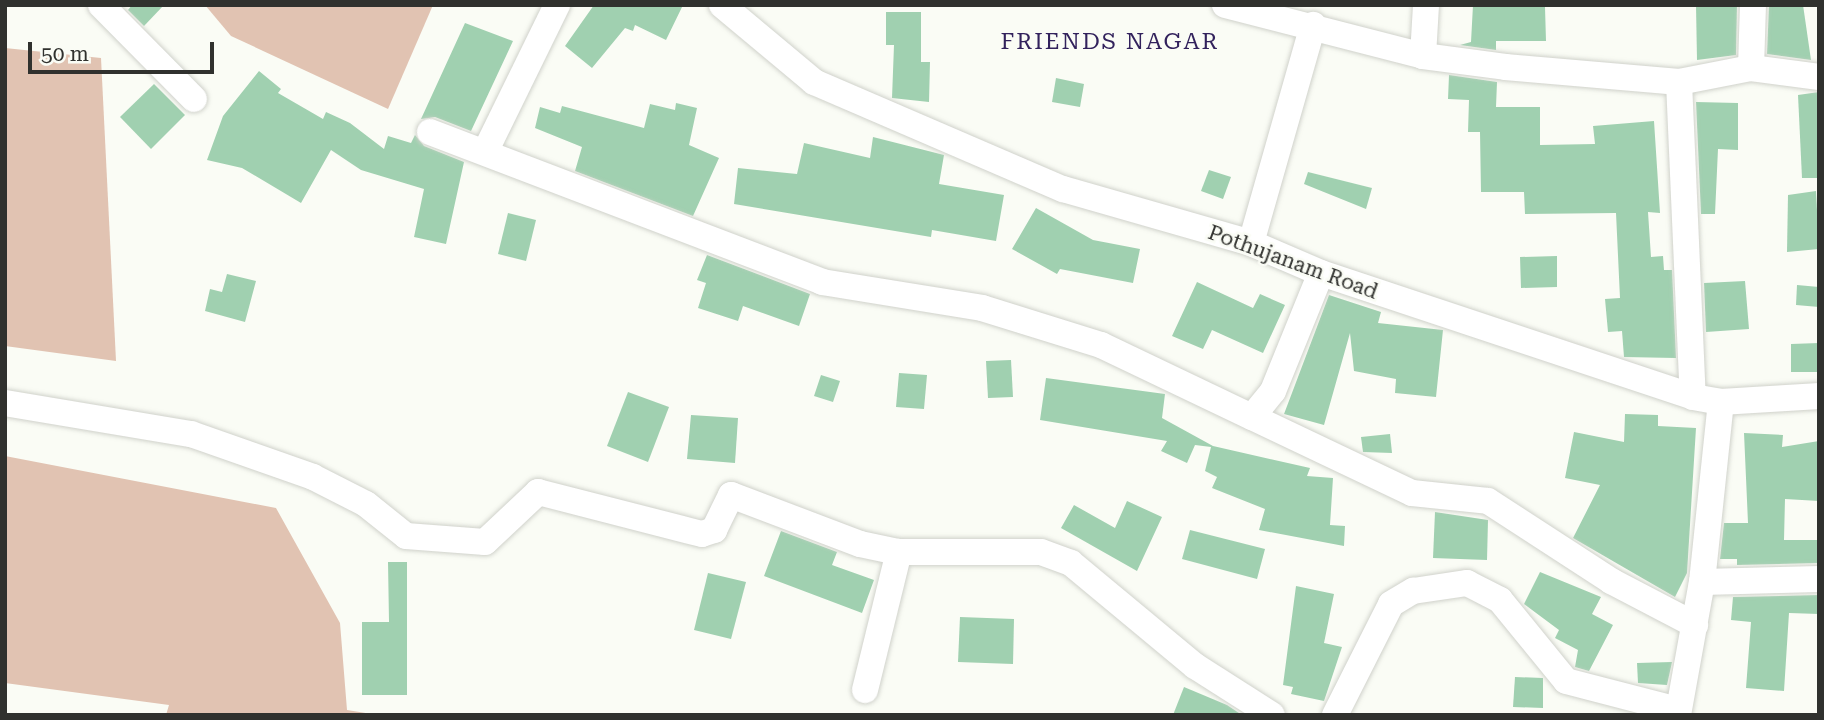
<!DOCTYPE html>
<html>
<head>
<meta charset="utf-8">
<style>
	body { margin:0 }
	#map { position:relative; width:1824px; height:720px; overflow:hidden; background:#fafcf5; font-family:"Roboto Serif",serif }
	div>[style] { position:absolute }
	.green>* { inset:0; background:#e1c3b2 }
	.building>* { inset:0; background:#a0d0b0 }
	.roads { filter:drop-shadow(0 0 2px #d0d2cb) drop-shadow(0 0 2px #d0d2cb) }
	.minor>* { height:26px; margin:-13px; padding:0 13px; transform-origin:13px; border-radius:13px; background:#fff }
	span { translate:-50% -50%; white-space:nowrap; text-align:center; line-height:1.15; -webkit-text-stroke:5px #fafcf5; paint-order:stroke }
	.street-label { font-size:21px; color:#30312e }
	.neighbourhood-label { font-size:23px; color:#32225c; letter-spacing:2px }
	.frame { position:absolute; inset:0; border:7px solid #30312e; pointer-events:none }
	.scale { position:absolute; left:28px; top:42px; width:186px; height:32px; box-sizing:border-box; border:4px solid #30312e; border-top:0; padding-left:9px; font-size:21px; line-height:24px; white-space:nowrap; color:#30312e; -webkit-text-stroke:5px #fafcf5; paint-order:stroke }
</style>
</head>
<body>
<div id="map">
	<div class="green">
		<div style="clip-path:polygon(205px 5px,433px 5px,388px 109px,231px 36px)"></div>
		<div style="clip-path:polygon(5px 48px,101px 58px,116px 361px,5px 346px)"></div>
		<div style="clip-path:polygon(5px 456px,276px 508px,340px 623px,347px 710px,378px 715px,166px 715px,169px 705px,5px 683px)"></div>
	</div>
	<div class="building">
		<div style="clip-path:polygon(132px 5px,164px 5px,144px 26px,128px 10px)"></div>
		<div style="clip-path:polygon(594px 5px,683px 5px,666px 40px,635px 25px,633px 31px,625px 28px,592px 68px,565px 46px)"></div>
		<div style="clip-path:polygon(1473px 5px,1545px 7px,1546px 41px,1496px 41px,1496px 50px,1460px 45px,1471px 42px)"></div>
		<div style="clip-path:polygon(1696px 5px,1737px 5px,1736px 55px,1697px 60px)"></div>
		<div style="clip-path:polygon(1769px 5px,1803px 5px,1811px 60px,1767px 54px)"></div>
		<div style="clip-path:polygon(886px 12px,921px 12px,921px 62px,930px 62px,929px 102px,892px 98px,894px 45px,886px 45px)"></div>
		<div style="clip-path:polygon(465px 23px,513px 41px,471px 131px,435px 117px,421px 119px)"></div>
		<div style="clip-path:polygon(259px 71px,281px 89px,278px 93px,323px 119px,326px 112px,350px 123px,384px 149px,388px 136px,411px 143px,415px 135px,424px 146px,464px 162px,446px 244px,414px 237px,424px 189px,361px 170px,331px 150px,301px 203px,242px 168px,207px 160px,223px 116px)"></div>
		<div style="clip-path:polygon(1449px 75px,1497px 82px,1496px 107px,1540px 107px,1540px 145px,1595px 144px,1593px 126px,1654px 121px,1660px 213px,1648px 212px,1651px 257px,1663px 256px,1664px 270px,1672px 270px,1676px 358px,1624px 357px,1622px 331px,1608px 332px,1605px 299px,1620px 298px,1616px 213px,1525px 214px,1524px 192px,1481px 192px,1480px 132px,1468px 132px,1469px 100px,1448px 99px)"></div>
		<div style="clip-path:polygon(1056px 78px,1084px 84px,1080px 107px,1052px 102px)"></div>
		<div style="clip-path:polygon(154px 84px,185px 115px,151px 149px,120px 117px)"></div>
		<div style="clip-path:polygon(1819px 92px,1819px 178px,1802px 178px,1798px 95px)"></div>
		<div style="clip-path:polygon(1696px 102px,1738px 103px,1738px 150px,1718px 149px,1715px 214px,1701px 214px)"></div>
		<div style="clip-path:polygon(676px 103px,697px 108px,689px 145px,719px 158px,693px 216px,575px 171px,582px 147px,535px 128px,540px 107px,560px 113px,562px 106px,644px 128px,650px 104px,675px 110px)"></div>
		<div style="clip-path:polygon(873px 137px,944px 155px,939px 184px,1004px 195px,996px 241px,932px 230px,931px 237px,734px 204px,738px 168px,797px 174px,804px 143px,870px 158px)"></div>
		<div style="clip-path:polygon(1209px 170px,1231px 177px,1223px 199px,1201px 191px)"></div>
		<div style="clip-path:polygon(1308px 172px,1372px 188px,1366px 209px,1304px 184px)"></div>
		<div style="clip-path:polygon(1816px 191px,1819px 249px,1787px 252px,1788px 195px)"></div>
		<div style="clip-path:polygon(1036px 208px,1093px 240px,1140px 249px,1133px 283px,1060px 269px,1057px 274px,1012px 249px)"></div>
		<div style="clip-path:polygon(508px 213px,536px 220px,526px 261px,498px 254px)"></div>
		<div style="clip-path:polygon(707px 255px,810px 294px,799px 326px,743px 306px,738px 321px,698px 308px,706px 283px,697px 280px)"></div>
		<div style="clip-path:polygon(1557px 256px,1557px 287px,1521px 288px,1520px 257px)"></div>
		<div style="clip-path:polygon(227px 274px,256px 281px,245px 322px,205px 311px,210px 289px,222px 292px)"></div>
		<div style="clip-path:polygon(1745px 281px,1749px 329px,1706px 332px,1704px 283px)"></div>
		<div style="clip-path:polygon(1197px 282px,1253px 308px,1260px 294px,1285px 305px,1263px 353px,1212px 330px,1203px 349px,1172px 336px)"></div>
		<div style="clip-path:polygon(1797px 285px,1819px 287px,1819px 307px,1796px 305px)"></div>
		<div style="clip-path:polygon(1329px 295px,1381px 312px,1378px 323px,1443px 330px,1436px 397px,1395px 393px,1396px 379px,1354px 371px,1350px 333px,1324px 425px,1284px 414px)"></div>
		<div style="clip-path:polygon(1819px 343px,1819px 372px,1791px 372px,1791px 344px)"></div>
		<div style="clip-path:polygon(1011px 360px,1013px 397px,988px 398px,986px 361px)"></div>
		<div style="clip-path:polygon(899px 373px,927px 375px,924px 409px,896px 407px)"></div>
		<div style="clip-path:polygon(821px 375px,840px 381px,833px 402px,814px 396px)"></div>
		<div style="clip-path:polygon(1046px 378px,1165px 394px,1162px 418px,1213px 446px,1310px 468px,1307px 476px,1333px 478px,1330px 525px,1345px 526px,1344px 546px,1259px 530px,1265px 509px,1212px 488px,1217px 477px,1205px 471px,1211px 447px,1195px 445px,1187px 463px,1161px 451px,1167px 441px,1040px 420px)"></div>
		<div style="clip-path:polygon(628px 392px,669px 407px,648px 462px,607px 446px)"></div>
		<div style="clip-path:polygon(1625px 414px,1658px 415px,1658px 426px,1696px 428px,1687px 573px,1675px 597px,1573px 538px,1600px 485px,1565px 478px,1574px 432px,1624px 442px)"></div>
		<div style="clip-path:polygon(691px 415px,738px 418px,735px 463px,687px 459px)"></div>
		<div style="clip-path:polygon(1744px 433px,1783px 435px,1782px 447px,1819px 441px,1819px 501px,1785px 499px,1784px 540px,1819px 540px,1819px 563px,1737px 565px,1737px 559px,1720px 559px,1724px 523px,1748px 523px)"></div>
		<div style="clip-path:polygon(1390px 434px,1392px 453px,1363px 452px,1361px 437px)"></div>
		<div style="clip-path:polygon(1127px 501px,1162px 517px,1137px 571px,1061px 528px,1074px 505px,1115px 528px)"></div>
		<div style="clip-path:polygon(1435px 512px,1488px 520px,1487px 560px,1433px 558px)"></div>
		<div style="clip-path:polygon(1190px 530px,1265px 549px,1257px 579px,1182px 559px)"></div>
		<div style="clip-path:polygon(781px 531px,837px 552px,832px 565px,874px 580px,862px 613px,764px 576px)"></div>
		<div style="clip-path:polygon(388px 562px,407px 562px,407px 695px,362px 695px,362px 622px,389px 622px)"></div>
		<div style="clip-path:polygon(1540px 572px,1601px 597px,1592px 614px,1613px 625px,1589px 671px,1575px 667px,1578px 650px,1555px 638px,1559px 630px,1524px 604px)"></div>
		<div style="clip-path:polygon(708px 573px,746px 582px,731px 639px,694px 630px)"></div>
		<div style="clip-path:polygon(1296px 586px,1334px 594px,1324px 643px,1342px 647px,1324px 701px,1291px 694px,1293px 687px,1283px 685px)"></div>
		<div style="clip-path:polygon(1819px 595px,1819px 614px,1789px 613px,1784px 691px,1746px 688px,1751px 622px,1731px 620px,1733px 597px)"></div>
		<div style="clip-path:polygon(960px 617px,1014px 619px,1013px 664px,958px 662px)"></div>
		<div style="clip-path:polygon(1672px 662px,1667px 685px,1638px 683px,1637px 663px)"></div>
		<div style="clip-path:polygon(1515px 677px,1543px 678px,1543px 708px,1513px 707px)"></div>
		<div style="clip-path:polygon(1184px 687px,1227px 705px,1242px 715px,1173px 715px)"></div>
	</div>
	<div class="roads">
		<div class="minor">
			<div style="left:101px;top:5px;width:132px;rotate:45.3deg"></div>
			<div style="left:722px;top:5px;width:120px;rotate:39.9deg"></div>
			<div style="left:814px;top:82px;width:271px;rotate:23.3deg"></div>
			<div style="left:1063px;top:189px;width:196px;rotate:16deg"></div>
			<div style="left:1251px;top:243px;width:76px;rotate:23.2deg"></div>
			<div style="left:1321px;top:273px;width:392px;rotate:18.4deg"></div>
			<div style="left:1693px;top:397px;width:28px;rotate:10deg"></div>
			<div style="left:1721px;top:402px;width:98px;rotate:-3.5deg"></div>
			<div style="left:1225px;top:5px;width:204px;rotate:14.4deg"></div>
			<div style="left:1423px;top:56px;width:83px;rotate:7.6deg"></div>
			<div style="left:1505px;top:67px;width:175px;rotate:4.9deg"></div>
			<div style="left:1679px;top:82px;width:73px;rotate:-11deg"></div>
			<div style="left:1751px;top:68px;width:69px;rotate:7.5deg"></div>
			<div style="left:1423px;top:56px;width:51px;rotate:-86.6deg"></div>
			<div style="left:1751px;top:68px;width:63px;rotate:-88.2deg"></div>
			<div style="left:1679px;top:82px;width:315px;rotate:87.5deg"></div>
			<div style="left:430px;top:132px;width:420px;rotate:20.9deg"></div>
			<div style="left:822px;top:282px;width:162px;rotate:9.2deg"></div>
			<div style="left:982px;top:308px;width:125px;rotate:17.3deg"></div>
			<div style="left:1101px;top:345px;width:167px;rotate:25.5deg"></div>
			<div style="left:1252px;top:417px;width:33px;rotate:-51deg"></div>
			<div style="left:1273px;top:391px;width:127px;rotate:-67.9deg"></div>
			<div style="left:485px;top:152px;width:164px;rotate:-63.9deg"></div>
			<div style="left:1251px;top:243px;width:227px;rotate:-74.1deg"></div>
			<div style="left:5px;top:403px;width:189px;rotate:9.5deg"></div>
			<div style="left:191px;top:434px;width:129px;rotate:19.4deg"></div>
			<div style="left:313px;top:477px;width:59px;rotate:27deg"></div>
			<div style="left:366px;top:504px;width:51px;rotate:38.7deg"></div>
			<div style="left:406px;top:536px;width:79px;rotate:4.3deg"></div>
			<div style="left:485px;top:542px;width:73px;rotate:-43.3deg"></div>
			<div style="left:538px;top:492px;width:169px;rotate:14.4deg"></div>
			<div style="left:702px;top:534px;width:13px;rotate:-18deg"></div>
			<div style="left:714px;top:530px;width:39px;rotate:-64deg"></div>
			<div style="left:731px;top:495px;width:138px;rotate:20.8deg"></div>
			<div style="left:860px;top:544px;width:40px;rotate:12deg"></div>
			<div style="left:899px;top:552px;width:142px"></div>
			<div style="left:1041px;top:552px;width:32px;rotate:20deg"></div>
			<div style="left:1071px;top:563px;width:161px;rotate:39.7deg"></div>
			<div style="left:1195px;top:666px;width:91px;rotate:32.5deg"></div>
			<div style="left:1252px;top:417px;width:177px;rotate:25.4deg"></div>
			<div style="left:1412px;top:493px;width:76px;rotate:6deg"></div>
			<div style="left:1488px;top:501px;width:147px;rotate:33deg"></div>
			<div style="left:1611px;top:581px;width:95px;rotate:27.6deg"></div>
			<div style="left:1702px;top:582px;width:117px;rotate:-1.5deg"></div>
			<div style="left:865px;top:690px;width:142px;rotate:-76.2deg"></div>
			<div style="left:1335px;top:715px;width:124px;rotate:-63.2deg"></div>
			<div style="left:1391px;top:604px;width:26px;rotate:-31deg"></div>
			<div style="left:1413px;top:591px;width:55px;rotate:-8.4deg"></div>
			<div style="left:1467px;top:583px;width:37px;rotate:27deg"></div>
			<div style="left:1500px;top:600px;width:104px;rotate:50.8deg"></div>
			<div style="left:1566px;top:681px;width:116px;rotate:14.5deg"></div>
			<div style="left:1678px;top:715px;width:135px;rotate:-79.8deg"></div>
			<div style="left:1702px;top:582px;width:181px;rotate:-84deg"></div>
		</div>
	</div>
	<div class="street-label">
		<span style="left:1293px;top:262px;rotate:20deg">Pothujanam Road</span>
	</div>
	<div class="neighbourhood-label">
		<span style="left:1110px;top:42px">FRIENDS NAGAR</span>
	</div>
	<div class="frame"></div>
	<div class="scale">50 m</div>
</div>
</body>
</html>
